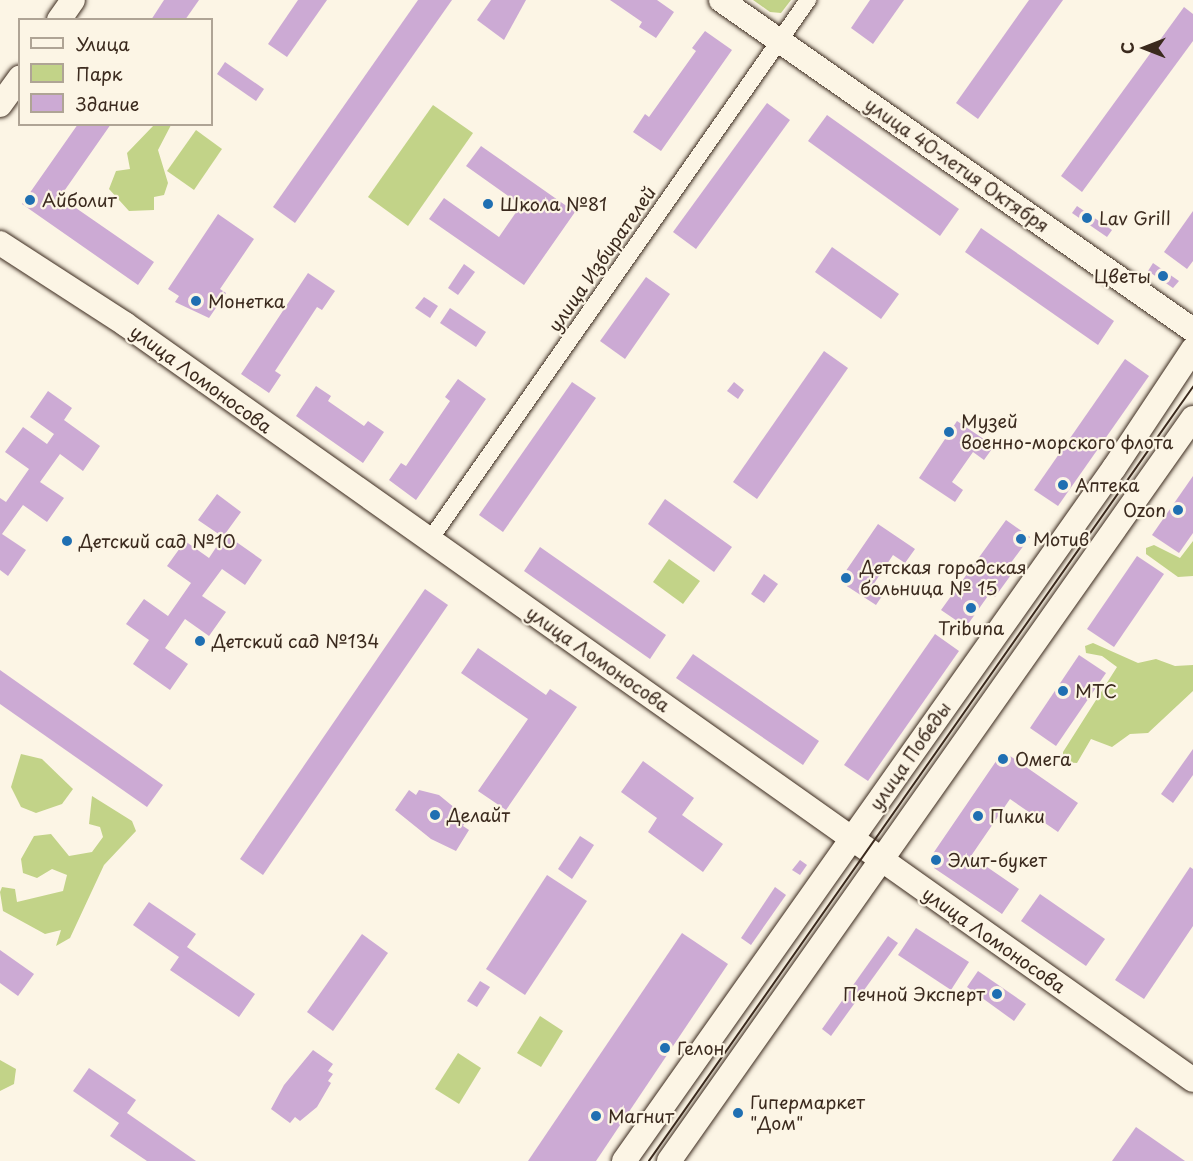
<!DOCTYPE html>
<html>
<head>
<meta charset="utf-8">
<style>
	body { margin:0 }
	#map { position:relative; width:1193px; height:1161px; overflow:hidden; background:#fcf5e5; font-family:"Playpen Sans",sans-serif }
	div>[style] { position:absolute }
	.green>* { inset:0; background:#c2d388 }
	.building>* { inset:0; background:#ccaad4 }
	.roads { filter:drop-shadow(0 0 2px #3b2a1e) drop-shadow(0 0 2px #3b2a1e) }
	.street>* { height:16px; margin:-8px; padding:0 8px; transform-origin:8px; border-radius:8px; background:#fcf5e5 }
	.secondary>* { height:24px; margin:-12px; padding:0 12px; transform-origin:12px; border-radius:12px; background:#fcf5e5 }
	.tram>* { height:1.5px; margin:-0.75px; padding:0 0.75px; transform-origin:0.75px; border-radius:0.75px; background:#3b2a1e }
	.dots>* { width:16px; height:16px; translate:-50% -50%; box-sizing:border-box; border:3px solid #fcf5e5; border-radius:50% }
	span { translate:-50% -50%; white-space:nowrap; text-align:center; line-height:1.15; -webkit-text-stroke:4.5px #fcf5e5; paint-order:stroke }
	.street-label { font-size:18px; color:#3b2a1e }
	.poi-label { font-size:18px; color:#3b2a1e }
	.left { translate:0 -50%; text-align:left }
	.right { translate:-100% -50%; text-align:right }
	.legend { position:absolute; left:18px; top:18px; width:195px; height:108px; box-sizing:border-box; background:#fcf5e5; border:2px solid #afa495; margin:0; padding:8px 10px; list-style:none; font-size:18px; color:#3b2a1e }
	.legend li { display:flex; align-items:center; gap:12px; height:30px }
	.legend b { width:30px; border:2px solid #afa495 }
	.north { position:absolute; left:1115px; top:18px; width:60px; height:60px; -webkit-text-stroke:4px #fcf5e5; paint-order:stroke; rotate:270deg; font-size:16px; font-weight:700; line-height:24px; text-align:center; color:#3b2a1e }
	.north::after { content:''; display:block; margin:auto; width:21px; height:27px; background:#3b2a1e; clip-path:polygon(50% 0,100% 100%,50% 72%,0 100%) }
</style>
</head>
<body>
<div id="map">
	<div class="green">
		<div style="clip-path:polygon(753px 0,791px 0,781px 13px,770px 12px)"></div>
		<div style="clip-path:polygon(433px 105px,473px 133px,408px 226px,368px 197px)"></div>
		<div style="clip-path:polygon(154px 125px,171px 125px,158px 150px,168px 183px,164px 195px,154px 197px,154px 210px,129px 211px,109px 189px,116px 171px,130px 169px,127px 153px)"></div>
		<div style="clip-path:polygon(196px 130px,222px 149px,194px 190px,167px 171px)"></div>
		<div style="clip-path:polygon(1193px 541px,1193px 576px,1178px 577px,1146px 554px,1146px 548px,1154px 545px,1180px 558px)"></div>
		<div style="clip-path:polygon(669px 559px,700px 581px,683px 604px,653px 582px)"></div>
		<div style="clip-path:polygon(1093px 643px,1138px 663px,1156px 659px,1175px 666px,1193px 665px,1193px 691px,1148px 733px,1130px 734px,1112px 747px,1091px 739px,1077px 763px,1063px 762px,1063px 752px,1117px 667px,1102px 656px,1086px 653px,1085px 646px)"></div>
		<div style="clip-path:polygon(21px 754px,42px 759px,73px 789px,62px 804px,36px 813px,21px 807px,11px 787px)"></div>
		<div style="clip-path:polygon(92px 796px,132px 821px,136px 831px,104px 865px,70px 938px,56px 946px,61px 930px,45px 934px,3px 911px,0 892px,2px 887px,15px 889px,17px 902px,63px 891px,67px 875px,52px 869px,37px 878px,23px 873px,21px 859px,34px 836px,51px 834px,69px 856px,92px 852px,103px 837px,100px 827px,89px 824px)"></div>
		<div style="clip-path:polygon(540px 1016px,563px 1031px,541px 1067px,517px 1053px)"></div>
		<div style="clip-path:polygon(458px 1053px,481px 1068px,459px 1104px,435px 1089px)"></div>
		<div style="clip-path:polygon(0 1060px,16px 1069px,14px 1084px,0 1091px)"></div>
	</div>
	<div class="building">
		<div style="clip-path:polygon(164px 0,199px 0,185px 20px,151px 20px)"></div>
		<div style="clip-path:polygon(298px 0,327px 0,287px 57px,268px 44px)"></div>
		<div style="clip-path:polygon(418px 0,452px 0,295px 223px,273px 207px)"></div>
		<div style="clip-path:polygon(491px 0,526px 0,504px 40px,477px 20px)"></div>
		<div style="clip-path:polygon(610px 0,657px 0,674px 12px,656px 38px,639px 27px,642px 22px)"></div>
		<div style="clip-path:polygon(870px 0,904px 0,873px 44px,851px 28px)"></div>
		<div style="clip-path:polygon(1029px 0,1063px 0,978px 119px,956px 103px)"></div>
		<div style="clip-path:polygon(1184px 7px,1193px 14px,1193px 41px,1082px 192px,1061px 176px)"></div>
		<div style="clip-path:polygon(705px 31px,732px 50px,661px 151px,633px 132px,645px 114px,649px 117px,696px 51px,692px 48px)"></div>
		<div style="clip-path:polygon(225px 62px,264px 89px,256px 101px,217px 74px)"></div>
		<div style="clip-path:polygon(767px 103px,790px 120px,696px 249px,673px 232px)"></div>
		<div style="clip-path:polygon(827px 115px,959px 209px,940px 236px,808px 141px)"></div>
		<div style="clip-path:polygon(78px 124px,111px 124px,60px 197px,154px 262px,138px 285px,22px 204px)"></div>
		<div style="clip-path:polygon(481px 146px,575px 212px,524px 285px,429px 219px,444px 198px,499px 237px,521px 205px,466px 166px)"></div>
		<div style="clip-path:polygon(1077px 206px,1112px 230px,1107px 237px,1072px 213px)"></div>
		<div style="clip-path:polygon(1193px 211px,1193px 261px,1187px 269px,1164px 252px)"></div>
		<div style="clip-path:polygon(218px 214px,254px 239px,220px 289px,226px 293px,209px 318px,175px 302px,179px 296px,168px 289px)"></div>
		<div style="clip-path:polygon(981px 228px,1114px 321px,1098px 345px,965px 252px)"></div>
		<div style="clip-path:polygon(832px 247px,899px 294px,881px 319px,815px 272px)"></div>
		<div style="clip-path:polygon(1153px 263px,1179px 281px,1173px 288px,1148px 271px)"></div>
		<div style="clip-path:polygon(464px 264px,475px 272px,458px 295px,448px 288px)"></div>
		<div style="clip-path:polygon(308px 273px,335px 291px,322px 310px,317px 307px,275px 371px,281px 375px,269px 393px,241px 374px)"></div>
		<div style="clip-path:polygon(646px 277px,670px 294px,625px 359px,600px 341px)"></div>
		<div style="clip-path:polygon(424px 297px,438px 306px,430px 318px,415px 308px)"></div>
		<div style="clip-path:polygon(450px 308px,486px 332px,476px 347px,440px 323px)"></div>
		<div style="clip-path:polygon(824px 351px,848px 368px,757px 499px,733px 482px)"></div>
		<div style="clip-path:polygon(1125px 359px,1149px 376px,1058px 506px,1034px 490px)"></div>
		<div style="clip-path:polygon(458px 379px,486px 399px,416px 500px,389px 480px,401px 463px,406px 466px,450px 401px,445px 397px)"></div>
		<div style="clip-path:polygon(572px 382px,596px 398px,503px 532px,479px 515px)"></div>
		<div style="clip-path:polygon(734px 382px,744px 390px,738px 399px,727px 391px)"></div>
		<div style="clip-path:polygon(316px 386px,331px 396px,328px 401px,364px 426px,368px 421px,384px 432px,363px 463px,296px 416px)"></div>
		<div style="clip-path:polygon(48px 391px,72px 408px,64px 420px,100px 446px,83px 471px,60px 454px,40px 482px,64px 498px,47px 522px,23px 505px,2px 534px,26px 550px,8px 576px,0 570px,0 498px,6px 502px,29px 469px,5px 452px,23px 427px,47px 444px,54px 434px,30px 417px)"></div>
		<div style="clip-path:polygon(957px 421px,994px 446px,984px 460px,973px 452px,952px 482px,963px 490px,955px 502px,919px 478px)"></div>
		<div style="clip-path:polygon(1193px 476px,1193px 533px,1179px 553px,1152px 535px)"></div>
		<div style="clip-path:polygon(217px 494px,241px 512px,225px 534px,262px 560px,245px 585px,222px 569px,202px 596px,226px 612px,209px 636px,185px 619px,165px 648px,188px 664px,170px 690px,133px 664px,149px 640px,126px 624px,144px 599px,168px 616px,191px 583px,167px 566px,185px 541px,209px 558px,223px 537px,198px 520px)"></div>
		<div style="clip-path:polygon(665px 499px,732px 547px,714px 572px,648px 524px)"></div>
		<div style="clip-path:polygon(1006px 520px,1030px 537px,1010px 564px,1016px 568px,995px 597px,990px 593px,966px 627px,941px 610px)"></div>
		<div style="clip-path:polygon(878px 524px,915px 549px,905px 563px,893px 555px,873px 585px,884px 593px,876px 605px,839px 581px)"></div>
		<div style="clip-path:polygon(540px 547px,666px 635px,650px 659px,524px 571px)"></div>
		<div style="clip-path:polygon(1137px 556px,1164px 574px,1114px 647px,1087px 629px)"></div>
		<div style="clip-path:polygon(764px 574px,778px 584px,764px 603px,751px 594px)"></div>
		<div style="clip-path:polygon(425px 589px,448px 605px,263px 875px,240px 859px)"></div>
		<div style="clip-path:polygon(935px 634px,959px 651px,868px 781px,844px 765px)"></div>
		<div style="clip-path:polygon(478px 648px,546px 695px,550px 689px,577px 707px,506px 810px,478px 791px,528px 719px,461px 673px)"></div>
		<div style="clip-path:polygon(693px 654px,819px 741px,803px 765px,676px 678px)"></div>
		<div style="clip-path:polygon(1079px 655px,1106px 673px,1056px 746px,1030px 728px)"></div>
		<div style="clip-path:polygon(0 670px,163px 785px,147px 807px,0 704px)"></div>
		<div style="clip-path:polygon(1193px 749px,1193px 775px,1173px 803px,1161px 794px)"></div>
		<div style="clip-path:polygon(1003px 751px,1078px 803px,1058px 832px,1010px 799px,971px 856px,1019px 889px,1002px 914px,934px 868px,932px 855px)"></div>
		<div style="clip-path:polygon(643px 761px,694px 798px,682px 815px,723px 844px,703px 872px,648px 832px,657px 818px,621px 792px)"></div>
		<div style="clip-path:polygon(409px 790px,416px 795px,419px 790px,439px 795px,461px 813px,459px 816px,466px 821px,463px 826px,469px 830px,456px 851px,431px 839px,395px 810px)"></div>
		<div style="clip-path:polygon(580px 836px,594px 845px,572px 879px,558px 869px)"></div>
		<div style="clip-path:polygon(800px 860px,807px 865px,800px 875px,792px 870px)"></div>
		<div style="clip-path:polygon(1190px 867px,1193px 869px,1193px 926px,1144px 999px,1115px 980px)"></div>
		<div style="clip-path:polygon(547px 875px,587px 901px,525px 995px,486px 969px)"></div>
		<div style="clip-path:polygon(775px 887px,786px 895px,751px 945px,741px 938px)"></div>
		<div style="clip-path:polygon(1040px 894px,1105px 939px,1086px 966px,1021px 921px)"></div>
		<div style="clip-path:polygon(149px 902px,196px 934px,187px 947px,255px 994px,239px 1017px,170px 970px,179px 957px,133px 925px)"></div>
		<div style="clip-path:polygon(916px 928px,969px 962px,951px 990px,898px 955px)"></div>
		<div style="clip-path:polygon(682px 933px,728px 964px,596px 1161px,528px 1161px)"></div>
		<div style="clip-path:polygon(362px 934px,388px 953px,333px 1031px,307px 1012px)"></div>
		<div style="clip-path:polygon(888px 936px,898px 943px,831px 1036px,822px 1029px)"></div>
		<div style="clip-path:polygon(0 950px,34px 974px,18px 996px,0 983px)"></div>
		<div style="clip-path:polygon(978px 971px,1026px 1004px,1014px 1021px,967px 987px)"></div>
		<div style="clip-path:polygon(480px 981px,490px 987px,477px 1007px,467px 1001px)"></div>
		<div style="clip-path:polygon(313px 1050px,333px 1064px,328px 1071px,333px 1074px,328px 1081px,331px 1083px,317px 1107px,300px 1121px,295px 1117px,290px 1123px,271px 1109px,284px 1085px)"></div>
		<div style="clip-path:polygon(89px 1068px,136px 1100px,127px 1113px,196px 1161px,147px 1161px,110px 1136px,119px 1123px,73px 1091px)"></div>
		<div style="clip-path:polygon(1136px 1127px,1185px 1161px,1112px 1161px)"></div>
	</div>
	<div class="roads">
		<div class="street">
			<div style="left:429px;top:541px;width:661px;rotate:-54.99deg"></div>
		</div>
		<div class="secondary">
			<div style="left:721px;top:0;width:576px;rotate:34.96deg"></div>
			<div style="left:59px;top:20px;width:24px;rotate:-55deg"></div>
			<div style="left:0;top:105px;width:34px;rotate:-54deg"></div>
			<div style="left:0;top:243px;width:149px;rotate:32.9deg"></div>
			<div style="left:125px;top:324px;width:1308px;rotate:35.29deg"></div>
			<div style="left:624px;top:1161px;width:849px;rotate:-54.74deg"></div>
			<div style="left:1114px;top:468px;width:143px;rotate:-56.4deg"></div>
			<div style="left:669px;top:1161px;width:909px;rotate:-54.81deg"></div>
		</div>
	</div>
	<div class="tram">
		<div style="left:649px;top:1161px;width:946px;rotate:-54.9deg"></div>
	</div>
	<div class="dots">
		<div style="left:30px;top:200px;background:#1f6fb2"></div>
		<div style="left:488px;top:204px;background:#1f6fb2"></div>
		<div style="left:1087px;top:218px;background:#1f6fb2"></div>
		<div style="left:1163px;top:276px;background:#1f6fb2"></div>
		<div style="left:196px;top:301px;background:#1f6fb2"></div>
		<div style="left:949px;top:432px;background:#1f6fb2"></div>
		<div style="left:1063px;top:485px;background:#1f6fb2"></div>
		<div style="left:1178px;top:510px;background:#1f6fb2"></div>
		<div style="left:1021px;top:539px;background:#1f6fb2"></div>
		<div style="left:67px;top:541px;background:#1f6fb2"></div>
		<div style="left:846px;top:578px;background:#1f6fb2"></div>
		<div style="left:971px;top:608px;background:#1f6fb2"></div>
		<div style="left:200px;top:641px;background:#1f6fb2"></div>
		<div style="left:1063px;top:691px;background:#1f6fb2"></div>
		<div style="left:1003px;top:759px;background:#1f6fb2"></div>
		<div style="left:435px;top:815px;background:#1f6fb2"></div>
		<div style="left:978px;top:816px;background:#1f6fb2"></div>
		<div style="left:936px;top:860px;background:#1f6fb2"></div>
		<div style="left:997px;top:994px;background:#1f6fb2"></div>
		<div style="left:665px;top:1048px;background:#1f6fb2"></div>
		<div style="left:738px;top:1113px;background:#1f6fb2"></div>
		<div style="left:596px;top:1116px;background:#1f6fb2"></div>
	</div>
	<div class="street-label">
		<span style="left:957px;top:165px;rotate:35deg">улица 40-летия Октября</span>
		<span style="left:602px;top:259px;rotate:-55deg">улица Избирателей</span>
		<span style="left:201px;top:379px;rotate:36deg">улица Ломоносова</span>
		<span style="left:598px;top:659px;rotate:35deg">улица Ломоносова</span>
		<span style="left:910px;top:756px;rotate:-55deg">улица Победы</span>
		<span style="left:994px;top:940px;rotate:35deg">улица Ломоносова</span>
	</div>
	<div class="poi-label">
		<span class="left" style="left:42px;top:200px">Айболит</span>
		<span class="left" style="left:500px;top:204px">Школа №81</span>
		<span class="left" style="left:1099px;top:218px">Lav Grill</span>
		<span class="right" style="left:1151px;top:276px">Цветы</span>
		<span class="left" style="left:208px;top:301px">Монетка</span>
		<span class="left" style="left:961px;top:432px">Музей<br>военно-морского флота</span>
		<span class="left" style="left:1075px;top:485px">Аптека</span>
		<span class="right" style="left:1166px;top:510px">Ozon</span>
		<span class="left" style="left:1033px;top:539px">Мотив</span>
		<span class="left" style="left:79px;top:541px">Детский сад №10</span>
		<span class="left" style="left:860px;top:578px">Детская городская<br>больница № 15</span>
		<span style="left:971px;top:628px">Tribuna</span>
		<span class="left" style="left:212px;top:641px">Детский сад №134</span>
		<span class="left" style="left:1075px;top:691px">МТС</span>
		<span class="left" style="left:1015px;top:759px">Омега</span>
		<span class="left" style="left:447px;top:815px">Делайт</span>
		<span class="left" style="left:990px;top:816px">Пилки</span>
		<span class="left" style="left:948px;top:860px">Элит-букет</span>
		<span class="right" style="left:985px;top:994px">Печной Эксперт</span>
		<span class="left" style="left:677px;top:1048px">Гелон</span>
		<span class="left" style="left:750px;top:1113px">Гипермаркет<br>"Дом"</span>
		<span class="left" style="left:608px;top:1116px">Магнит</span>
	</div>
	<ul class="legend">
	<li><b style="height:8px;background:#fcf5e5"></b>Улица</li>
	<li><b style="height:16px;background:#c2d388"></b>Парк</li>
	<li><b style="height:16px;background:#ccaad4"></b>Здание</li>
	</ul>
	<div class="north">С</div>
</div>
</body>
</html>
